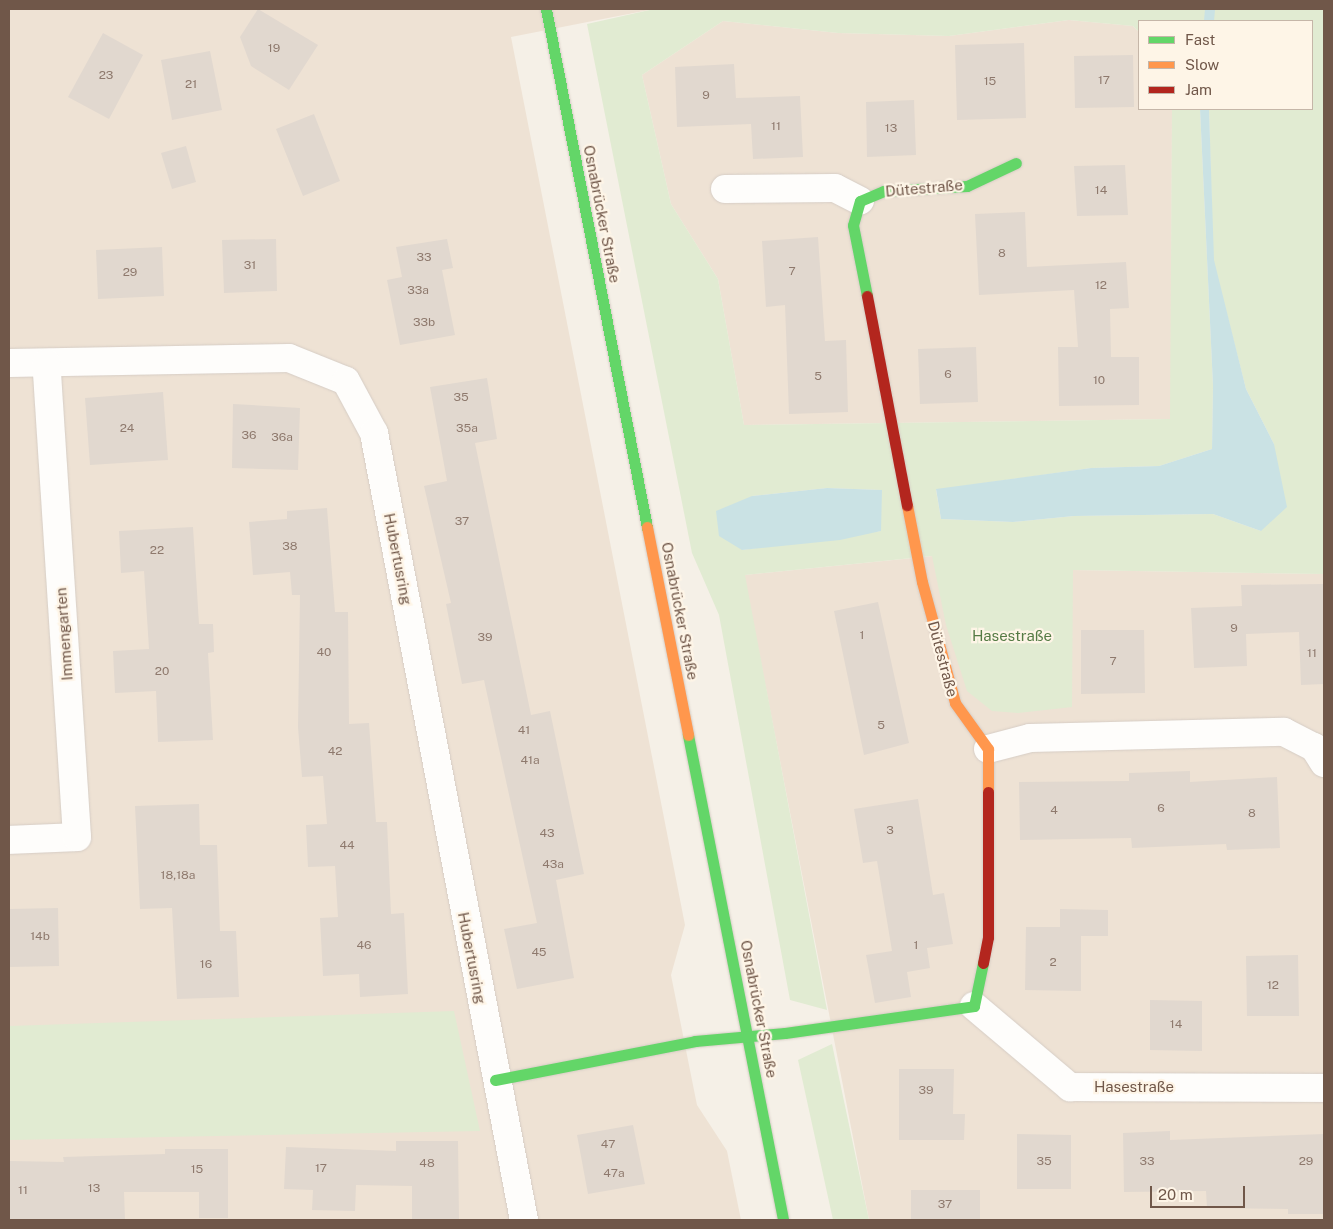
<!DOCTYPE html>
<html>
<head>
<meta charset="utf-8">
<style>
	body { margin:0 }
	#map { position:relative; width:1333px; height:1229px; overflow:hidden; background:#f5f0e7; font-family:"Public Sans",sans-serif }
	div>[style] { position:absolute }
	.residential>* { inset:0; background:#eee2d4 }
	.green>* { inset:0; background:#e1ebd2 }
	.water>* { inset:0; background:#cae2e4 }
	.stream>* { height:10px; margin:-5px; padding:0 5px; transform-origin:5px; border-radius:5px; background:#cae2e4 }
	.building>* { inset:0; background:#e1d8cf }
	.roads { filter:drop-shadow(0 0 1px #d6cdc5) drop-shadow(0 0 1px #d6cdc5) }
	.street>* { height:28px; margin:-14px; padding:0 14px; transform-origin:14px; border-radius:14px; background:#fefdfb }
	.fast>* { height:11px; margin:-5.5px; padding:0 5.5px; transform-origin:5.5px; border-radius:5.5px; background:#63d668 }
	.slow>* { height:11px; margin:-5.5px; padding:0 5.5px; transform-origin:5.5px; border-radius:5.5px; background:#ff974d }
	.jam>* { height:11px; margin:-5.5px; padding:0 5.5px; transform-origin:5.5px; border-radius:5.5px; background:#b3261e }
	span { translate:-50% -50%; white-space:nowrap; text-align:center; line-height:1.15; -webkit-text-stroke:4.5px #fef5e7; paint-order:stroke }
	.number-label { font-size:12px; color:#8e796d }
	.number-label span { -webkit-text-stroke-width:0 }
	.street-label { font-size:15px; color:#705749 }
	.park-label { font-size:15px; color:#557b45 }
	.frame { position:absolute; inset:0; border:10px solid #705749; pointer-events:none }
	.legend { position:absolute; left:1138px; top:20px; width:175px; height:90px; box-sizing:border-box; background:#fef5e7; border:1px solid #c5b6a8; margin:0; padding:6px 9px; list-style:none; font-size:15px; color:#705749 }
	.legend li { display:flex; align-items:center; gap:10px; height:25px }
	.legend b { width:25px; border:1px solid #c5b6a8 }
	.scale { position:absolute; left:1150px; top:1186px; width:95px; height:22px; box-sizing:border-box; border:2px solid #705749; border-top:0; padding-left:6px; font-size:15px; line-height:18px; white-space:nowrap; color:#705749; -webkit-text-stroke:4px #fef5e7; paint-order:stroke }
</style>
</head>
<body>
<div id="map">
	<div class="residential">
		<div style="clip-path:polygon(9px 9px,654px 9px,511px 37px,685px 925px,671px 975px,697px 1105px,727px 1151px,741px 1220px,9px 1220px)"></div>
		<div style="clip-path:polygon(1069px 20px,1133px 26px,1139px 32px,1139px 109px,1172px 109px,1171px 419px,744px 425px,718px 279px,671px 204px,642px 75px,723px 21px,838px 33px,949px 36px)"></div>
		<div style="clip-path:polygon(933px 556px,940px 587px,1073px 570px,1324px 574px,1324px 1220px,869px 1220px,744px 575px)"></div>
	</div>
	<div class="green">
		<div style="clip-path:polygon(evenodd,654px 9px,1324px 9px,1324px 574px,1073px 570px,1072px 707px,1018px 713px,992px 711px,967px 691px,946px 625px,932px 556px,745px 575px,827px 1010px,790px 1000px,719px 615px,692px 553px,587px 24px,654px 9px,1069px 20px,1133px 26px,1139px 32px,1139px 21px,1312px 21px,1312px 109px,1209px 109px,1213px 260px,1246px 389px,1274px 444px,1261px 531px,1213px 514px,1074px 516px,1013px 522px,941px 519px,936px 490px,1091px 468px,1159px 466px,1212px 449px,1213px 386px,1200px 109px,1172px 109px,1170px 419px,744px 425px,718px 279px,671px 204px,642px 75px,723px 21px,838px 33px,949px 36px,1069px 20px,654px 9px,827px 488px,881px 490px,881px 531px,742px 550px,752px 496px,827px 488px)"></div>
		<div style="clip-path:polygon(454px 1011px,480px 1131px,9px 1140px,9px 1026px)"></div>
		<div style="clip-path:polygon(832px 1044px,869px 1220px,833px 1220px,798px 1060px)"></div>
	</div>
	<div class="water">
		<div style="clip-path:polygon(1200px 109px,1209px 109px,1214px 260px,1246px 389px,1274px 444px,1287px 507px,1261px 531px,1213px 514px,1074px 516px,1013px 522px,941px 519px,936px 489px,1091px 468px,1159px 466px,1212px 449px,1213px 386px)"></div>
		<div style="clip-path:polygon(827px 488px,882px 490px,881px 531px,840px 540px,742px 550px,719px 536px,716px 511px,752px 496px)"></div>
	</div>
	<div class="stream">
		<div style="left:1209px;top:21px;width:12px;rotate:-85deg"></div>
	</div>
	<div class="building">
		<div style="clip-path:polygon(258px 9px,318px 45px,289px 90px,251px 66px,240px 37px)"></div>
		<div style="clip-path:polygon(103px 33px,143px 55px,109px 119px,68px 97px)"></div>
		<div style="clip-path:polygon(1024px 43px,1026px 118px,957px 120px,955px 45px)"></div>
		<div style="clip-path:polygon(210px 51px,222px 110px,172px 120px,161px 60px)"></div>
		<div style="clip-path:polygon(1133px 55px,1134px 107px,1075px 108px,1074px 56px)"></div>
		<div style="clip-path:polygon(734px 64px,736px 98px,800px 96px,803px 157px,753px 159px,751px 124px,677px 127px,675px 67px)"></div>
		<div style="clip-path:polygon(914px 100px,916px 155px,867px 157px,866px 102px)"></div>
		<div style="clip-path:polygon(314px 114px,340px 181px,303px 196px,276px 129px)"></div>
		<div style="clip-path:polygon(186px 146px,196px 182px,172px 189px,161px 153px)"></div>
		<div style="clip-path:polygon(1125px 165px,1128px 215px,1077px 216px,1074px 166px)"></div>
		<div style="clip-path:polygon(1025px 212px,1027px 267px,1126px 262px,1129px 308px,1110px 309px,1111px 357px,1139px 357px,1139px 405px,1059px 406px,1058px 347px,1078px 347px,1074px 290px,979px 295px,975px 214px)"></div>
		<div style="clip-path:polygon(818px 237px,825px 341px,846px 340px,848px 412px,789px 414px,785px 305px,766px 307px,762px 241px)"></div>
		<div style="clip-path:polygon(276px 239px,277px 291px,224px 293px,222px 240px)"></div>
		<div style="clip-path:polygon(447px 239px,453px 268px,442px 270px,455px 335px,400px 345px,387px 280px,402px 277px,396px 247px)"></div>
		<div style="clip-path:polygon(162px 247px,164px 296px,98px 299px,96px 250px)"></div>
		<div style="clip-path:polygon(976px 347px,978px 402px,920px 404px,918px 349px)"></div>
		<div style="clip-path:polygon(487px 378px,497px 439px,475px 443px,531px 715px,550px 711px,584px 874px,556px 880px,574px 978px,517px 989px,504px 929px,537px 923px,484px 680px,462px 684px,446px 604px,451px 603px,424px 486px,447px 481px,430px 387px)"></div>
		<div style="clip-path:polygon(163px 392px,168px 460px,90px 465px,85px 398px)"></div>
		<div style="clip-path:polygon(233px 404px,300px 408px,298px 470px,232px 468px)"></div>
		<div style="clip-path:polygon(327px 508px,335px 612px,348px 612px,349px 724px,369px 723px,376px 822px,387px 822px,391px 914px,404px 913px,408px 994px,360px 997px,359px 974px,323px 976px,320px 918px,338px 917px,335px 866px,308px 867px,306px 825px,327px 824px,323px 776px,302px 777px,298px 727px,300px 595px,292px 595px,290px 572px,253px 575px,249px 522px,287px 519px,287px 511px)"></div>
		<div style="clip-path:polygon(193px 527px,199px 624px,213px 624px,214px 652px,208px 653px,213px 740px,158px 742px,156px 691px,115px 693px,113px 651px,149px 649px,144px 571px,121px 573px,119px 531px)"></div>
		<div style="clip-path:polygon(1323px 584px,1324px 684px,1301px 685px,1299px 632px,1246px 634px,1247px 666px,1194px 668px,1191px 608px,1242px 606px,1241px 585px)"></div>
		<div style="clip-path:polygon(878px 602px,909px 743px,864px 755px,834px 611px)"></div>
		<div style="clip-path:polygon(1081px 630px,1144px 630px,1145px 693px,1081px 694px)"></div>
		<div style="clip-path:polygon(1190px 771px,1190px 782px,1277px 777px,1280px 848px,1227px 850px,1226px 844px,1132px 848px,1131px 838px,1020px 840px,1019px 782px,1129px 781px,1129px 773px)"></div>
		<div style="clip-path:polygon(918px 799px,933px 895px,944px 893px,953px 944px,927px 948px,930px 968px,907px 972px,911px 997px,875px 1003px,866px 955px,892px 951px,877px 861px,863px 863px,854px 809px)"></div>
		<div style="clip-path:polygon(199px 804px,200px 845px,217px 845px,220px 931px,236px 931px,239px 997px,177px 999px,172px 908px,140px 909px,135px 806px)"></div>
		<div style="clip-path:polygon(58px 908px,59px 966px,9px 967px,9px 909px)"></div>
		<div style="clip-path:polygon(1060px 909px,1108px 910px,1108px 936px,1081px 936px,1081px 991px,1025px 990px,1026px 927px,1060px 927px)"></div>
		<div style="clip-path:polygon(1298px 955px,1299px 1016px,1247px 1016px,1246px 956px)"></div>
		<div style="clip-path:polygon(1150px 1000px,1202px 1001px,1202px 1051px,1150px 1050px)"></div>
		<div style="clip-path:polygon(899px 1069px,954px 1069px,953px 1114px,965px 1114px,964px 1140px,899px 1140px)"></div>
		<div style="clip-path:polygon(633px 1125px,645px 1184px,588px 1194px,577px 1135px)"></div>
		<div style="clip-path:polygon(1170px 1131px,1170px 1140px,1324px 1134px,1323px 1214px,1288px 1214px,1288px 1209px,1207px 1208px,1206px 1191px,1124px 1192px,1123px 1133px)"></div>
		<div style="clip-path:polygon(1017px 1134px,1071px 1135px,1071px 1189px,1017px 1189px)"></div>
		<div style="clip-path:polygon(396px 1141px,458px 1141px,459px 1220px,412px 1220px,412px 1186px,356px 1185px,355px 1211px,312px 1210px,313px 1190px,284px 1189px,286px 1147px,396px 1151px)"></div>
		<div style="clip-path:polygon(165px 1149px,228px 1149px,228px 1218px,199px 1218px,199px 1192px,124px 1192px,125px 1220px,9px 1220px,9px 1161px,64px 1162px,63px 1157px,165px 1154px)"></div>
		<div style="clip-path:polygon(911px 1190px,980px 1190px,980px 1220px,911px 1220px)"></div>
	</div>
	<div class="roads">
		<div class="street">
			<div style="left:725px;top:189px;width:110px;rotate:-0.5deg"></div>
			<div style="left:835px;top:188px;width:28px;rotate:27deg"></div>
			<div style="left:9px;top:363px;width:280px;rotate:-1deg"></div>
			<div style="left:289px;top:358px;width:61px;rotate:22deg"></div>
			<div style="left:346px;top:381px;width:59px;rotate:61.7deg"></div>
			<div style="left:374px;top:433px;width:801px;rotate:79.21deg"></div>
			<div style="left:988px;top:749px;width:43px;rotate:-14.7deg"></div>
			<div style="left:1030px;top:738px;width:254px;rotate:-1.4deg"></div>
			<div style="left:1284px;top:732px;width:34px;rotate:27deg"></div>
			<div style="left:1314px;top:747px;width:19px;rotate:58deg"></div>
			<div style="left:9px;top:840px;width:68px;rotate:-2.5deg"></div>
			<div style="left:77px;top:837px;width:475px;rotate:-93.7deg"></div>
			<div style="left:974px;top:1006px;width:126px;rotate:40.2deg"></div>
			<div style="left:1070px;top:1087px;width:254px;rotate:0.2deg"></div>
		</div>
		<div class="fast">
			<div style="left:546px;top:9px;width:528px;rotate:78.97deg"></div>
			<div style="left:867px;top:296px;width:72px;rotate:-101.2deg"></div>
			<div style="left:853px;top:225px;width:25px;rotate:-74deg"></div>
			<div style="left:860px;top:201px;width:26px;rotate:-23deg"></div>
			<div style="left:884px;top:191px;width:83px;rotate:-3.4deg"></div>
			<div style="left:967px;top:186px;width:54px;rotate:-25.1deg"></div>
			<div style="left:688px;top:735px;width:494px;rotate:78.9deg"></div>
			<div style="left:495px;top:1080px;width:204px;rotate:-11deg"></div>
			<div style="left:695px;top:1041px;width:90px;rotate:-5.1deg"></div>
			<div style="left:785px;top:1033px;width:191px;rotate:-8.1deg"></div>
			<div style="left:974px;top:1006px;width:44px;rotate:-78.2deg"></div>
		</div>
		<div class="slow">
			<div style="left:907px;top:505px;width:78px;rotate:79deg"></div>
			<div style="left:922px;top:582px;width:125px;rotate:74.7deg"></div>
			<div style="left:955px;top:703px;width:57px;rotate:54.3deg"></div>
			<div style="left:988px;top:749px;width:43px;rotate:90deg"></div>
			<div style="left:647px;top:527px;width:212px;rotate:78.8deg"></div>
		</div>
		<div class="jam">
			<div style="left:867px;top:296px;width:213px;rotate:79.2deg"></div>
			<div style="left:983px;top:963px;width:26px;rotate:-79deg"></div>
			<div style="left:988px;top:937px;width:145px;rotate:-90deg"></div>
		</div>
	</div>
	<div class="number-label">
		<span style="left:274px;top:49px">19</span>
		<span style="left:106px;top:76px">23</span>
		<span style="left:1104px;top:81px">17</span>
		<span style="left:990px;top:82px">15</span>
		<span style="left:191px;top:85px">21</span>
		<span style="left:706px;top:96px">9</span>
		<span style="left:776px;top:127px">11</span>
		<span style="left:891px;top:129px">13</span>
		<span style="left:1101px;top:191px">14</span>
		<span style="left:1002px;top:254px">8</span>
		<span style="left:424px;top:258px">33</span>
		<span style="left:250px;top:266px">31</span>
		<span style="left:792px;top:272px">7</span>
		<span style="left:130px;top:273px">29</span>
		<span style="left:1101px;top:286px">12</span>
		<span style="left:418px;top:291px">33a</span>
		<span style="left:424px;top:323px">33b</span>
		<span style="left:948px;top:375px">6</span>
		<span style="left:818px;top:377px">5</span>
		<span style="left:1099px;top:381px">10</span>
		<span style="left:461px;top:398px">35</span>
		<span style="left:127px;top:429px">24</span>
		<span style="left:467px;top:429px">35a</span>
		<span style="left:249px;top:436px">36</span>
		<span style="left:282px;top:438px">36a</span>
		<span style="left:462px;top:522px">37</span>
		<span style="left:290px;top:547px">38</span>
		<span style="left:157px;top:551px">22</span>
		<span style="left:1234px;top:629px">9</span>
		<span style="left:862px;top:636px">1</span>
		<span style="left:485px;top:638px">39</span>
		<span style="left:324px;top:653px">40</span>
		<span style="left:1312px;top:654px">11</span>
		<span style="left:1113px;top:662px">7</span>
		<span style="left:162px;top:672px">20</span>
		<span style="left:881px;top:726px">5</span>
		<span style="left:524px;top:731px">41</span>
		<span style="left:335px;top:752px">42</span>
		<span style="left:530px;top:761px">41a</span>
		<span style="left:1161px;top:809px">6</span>
		<span style="left:1054px;top:811px">4</span>
		<span style="left:1252px;top:814px">8</span>
		<span style="left:890px;top:831px">3</span>
		<span style="left:547px;top:834px">43</span>
		<span style="left:347px;top:846px">44</span>
		<span style="left:553px;top:865px">43a</span>
		<span style="left:178px;top:876px">18,18a</span>
		<span style="left:40px;top:937px">14b</span>
		<span style="left:364px;top:946px">46</span>
		<span style="left:916px;top:946px">1</span>
		<span style="left:539px;top:953px">45</span>
		<span style="left:1053px;top:963px">2</span>
		<span style="left:206px;top:965px">16</span>
		<span style="left:1273px;top:986px">12</span>
		<span style="left:1176px;top:1025px">14</span>
		<span style="left:926px;top:1091px">39</span>
		<span style="left:608px;top:1145px">47</span>
		<span style="left:1044px;top:1162px">35</span>
		<span style="left:1147px;top:1162px">33</span>
		<span style="left:1306px;top:1162px">29</span>
		<span style="left:427px;top:1164px">48</span>
		<span style="left:321px;top:1169px">17</span>
		<span style="left:197px;top:1170px">15</span>
		<span style="left:614px;top:1174px">47a</span>
		<span style="left:94px;top:1189px">13</span>
		<span style="left:23px;top:1191px">11</span>
		<span style="left:945px;top:1205px">37</span>
	</div>
	<div class="street-label">
		<span style="left:924px;top:188px;rotate:-5deg">Dütestraße</span>
		<span style="left:602px;top:214px;rotate:79deg">Osnabrücker Straße</span>
		<span style="left:398px;top:559px;rotate:79deg">Hubertusring</span>
		<span style="left:680px;top:611px;rotate:79deg">Osnabrücker Straße</span>
		<span style="left:64px;top:634px;rotate:-94deg">Immengarten</span>
		<span style="left:943px;top:659px;rotate:75deg">Dütestraße</span>
		<span style="left:472px;top:958px;rotate:79deg">Hubertusring</span>
		<span style="left:759px;top:1009px;rotate:79deg">Osnabrücker Straße</span>
		<span style="left:1134px;top:1087px">Hasestraße</span>
	</div>
	<div class="park-label">
		<span style="left:1012px;top:636px">Hasestraße</span>
	</div>
	<div class="frame"></div>
	<ul class="legend">
	<li><b style="height:6px;background:#63d668"></b>Fast</li>
	<li><b style="height:6px;background:#ff974d"></b>Slow</li>
	<li><b style="height:6px;background:#b3261e"></b>Jam</li>
	</ul>
	<div class="scale">20 m</div>
</div>
</body>
</html>
